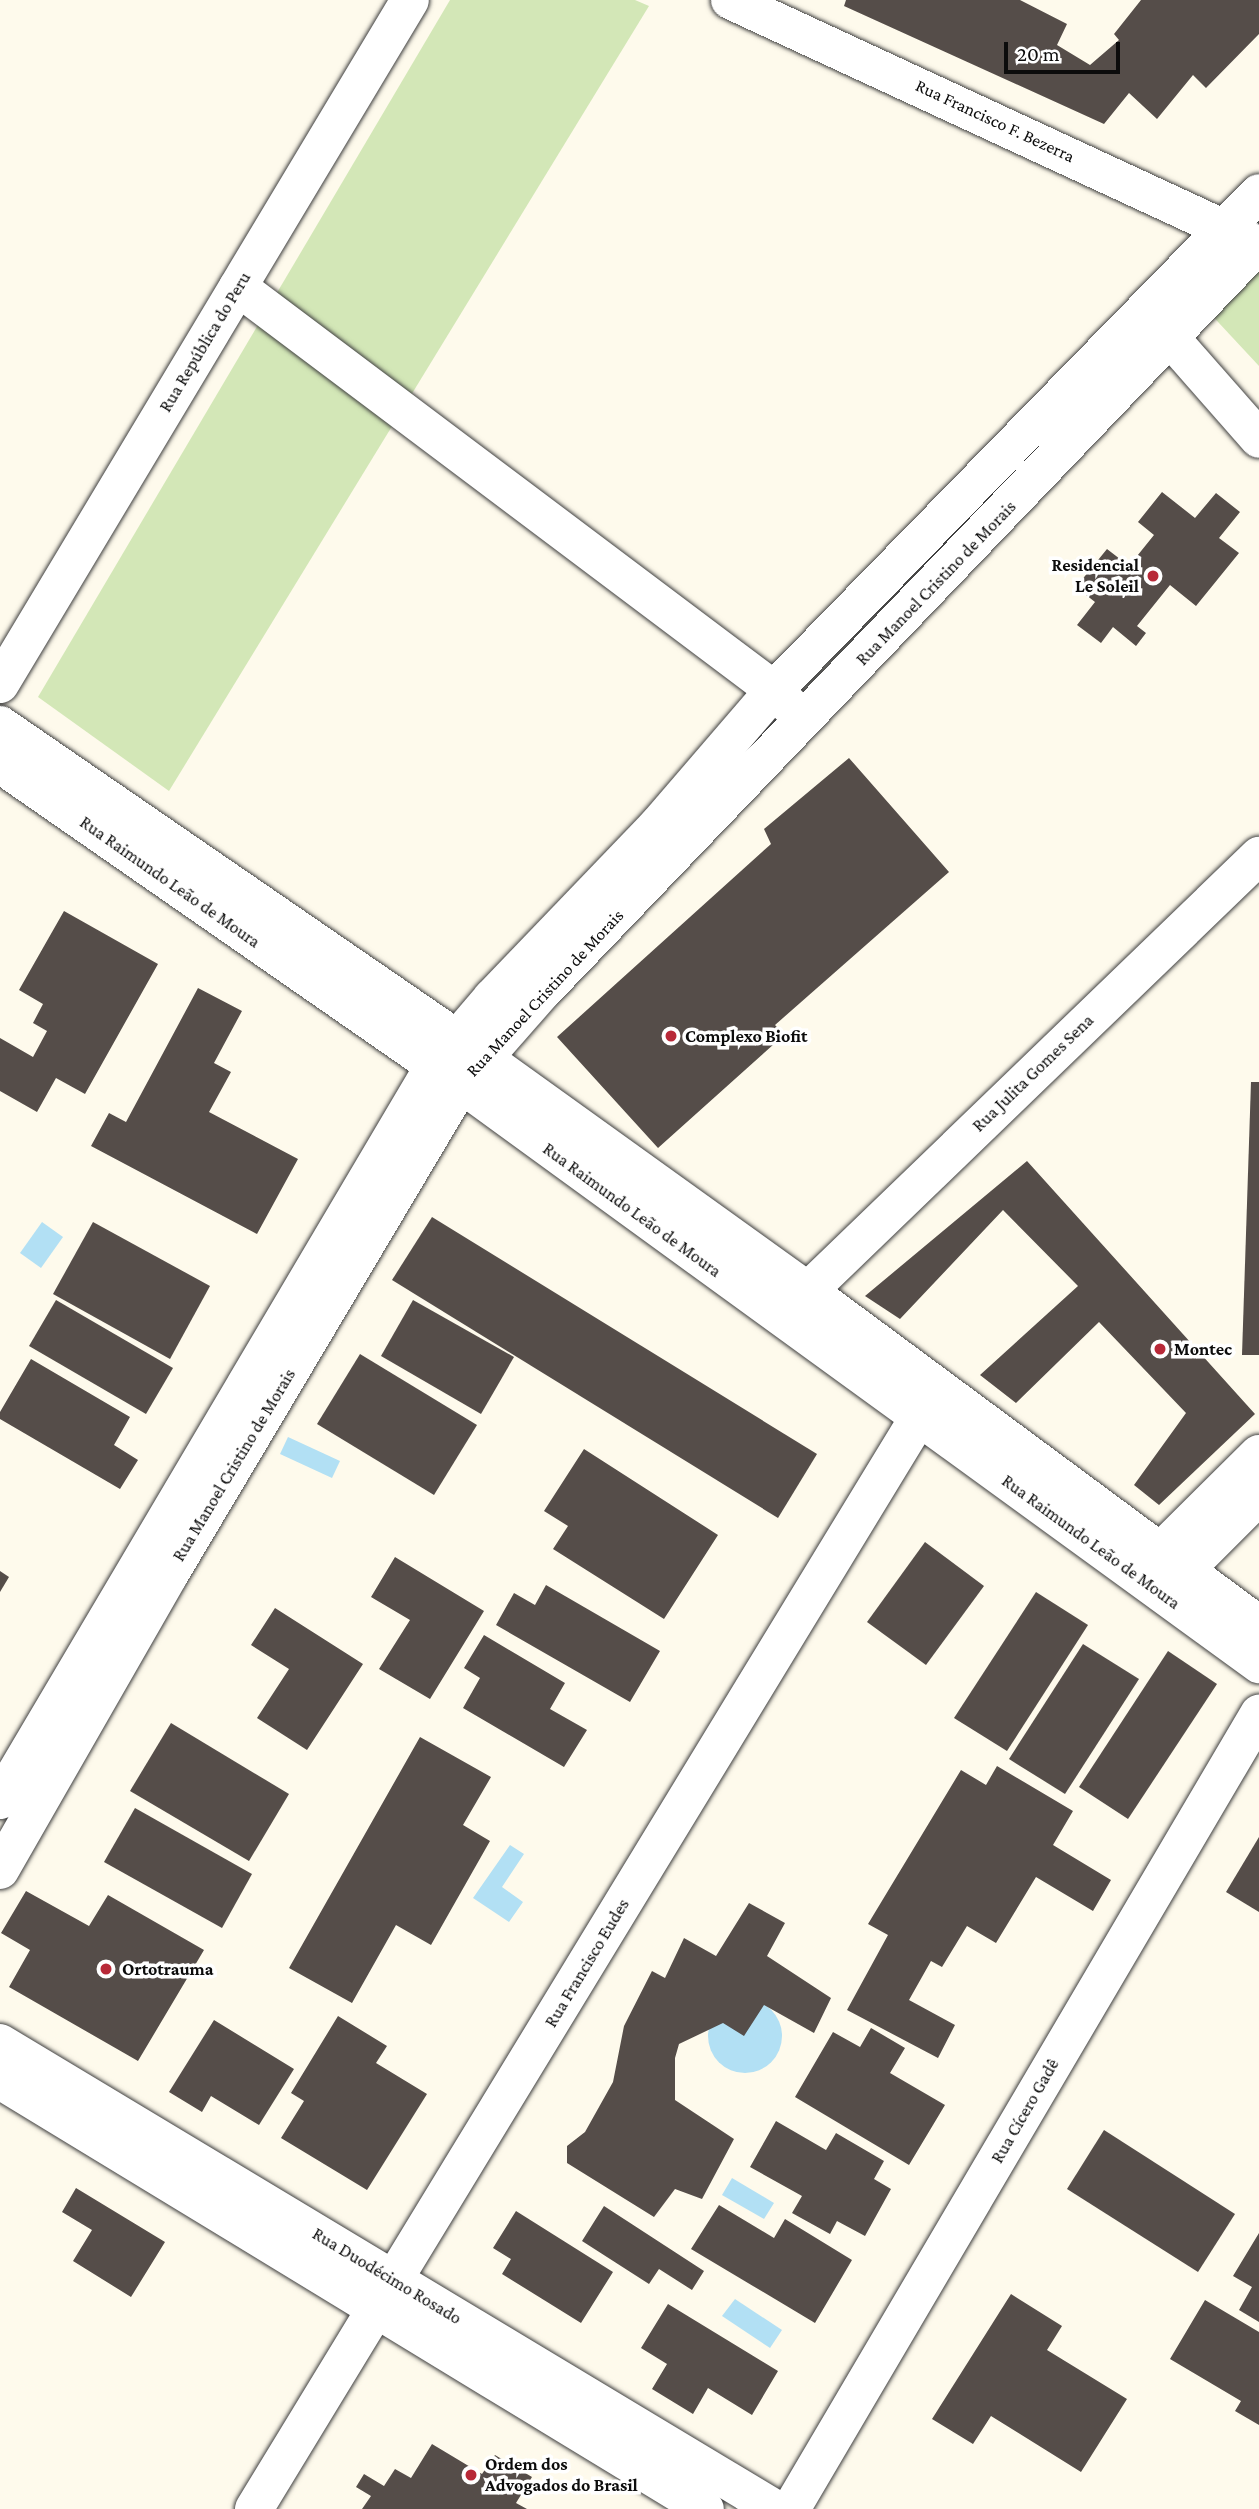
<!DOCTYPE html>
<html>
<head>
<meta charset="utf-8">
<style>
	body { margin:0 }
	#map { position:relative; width:1259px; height:2509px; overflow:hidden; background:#fefaec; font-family:"Crimson Pro",serif }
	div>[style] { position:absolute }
	.green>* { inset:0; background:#d3e7b7 }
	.water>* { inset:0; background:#b2e0f4 }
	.round { border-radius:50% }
	.building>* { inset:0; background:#554d49 }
	.roads { filter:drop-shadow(0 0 2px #3f3f3f) drop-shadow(0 0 2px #3f3f3f) }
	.minor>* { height:38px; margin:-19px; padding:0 19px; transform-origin:19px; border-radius:19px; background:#fff }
	.dots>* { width:19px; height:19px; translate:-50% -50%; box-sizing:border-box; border:4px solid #fff; border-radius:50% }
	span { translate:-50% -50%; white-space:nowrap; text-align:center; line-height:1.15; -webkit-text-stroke:7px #fff; paint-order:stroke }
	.street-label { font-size:18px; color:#0c0c0c }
	.poi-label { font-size:18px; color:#0c0c0c; font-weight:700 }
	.right { translate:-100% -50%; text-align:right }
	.left { translate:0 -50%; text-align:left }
	.scale { position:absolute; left:1004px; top:42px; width:116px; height:32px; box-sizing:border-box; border:4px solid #0c0c0c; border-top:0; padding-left:9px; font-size:21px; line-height:24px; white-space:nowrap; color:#0c0c0c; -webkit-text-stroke:5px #fff; paint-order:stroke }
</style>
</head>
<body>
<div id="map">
	<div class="green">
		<div style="clip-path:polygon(450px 0,635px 0,649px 6px,169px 791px,38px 697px)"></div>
		<div style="clip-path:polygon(1259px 253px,1259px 366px,1205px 308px)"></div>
	</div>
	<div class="water">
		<div style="clip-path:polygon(42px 1222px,63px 1237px,41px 1268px,20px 1253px)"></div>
		<div style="clip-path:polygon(288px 1437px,340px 1461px,332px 1478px,280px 1454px)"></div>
		<div style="clip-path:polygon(510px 1845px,524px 1854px,502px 1887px,523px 1902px,509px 1922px,473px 1898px)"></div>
		<div class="round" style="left:708px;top:1999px;width:74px;height:74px"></div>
		<div style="clip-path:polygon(732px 2178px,774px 2203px,764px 2219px,722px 2195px)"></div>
		<div style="clip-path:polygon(735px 2299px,782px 2330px,770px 2348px,722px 2316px)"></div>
	</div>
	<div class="building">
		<div style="clip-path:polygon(846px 0,1020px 0,1067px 24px,1057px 45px,1090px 65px,1119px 40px,1114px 34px,1141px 0,1259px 0,1259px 34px,1206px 88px,1193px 75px,1157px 119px,1129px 93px,1104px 124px,844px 6px)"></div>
		<div style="clip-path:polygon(1162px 492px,1195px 518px,1216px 493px,1240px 512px,1219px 538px,1239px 553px,1196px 606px,1170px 585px,1137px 626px,1146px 633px,1136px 646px,1113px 627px,1101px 643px,1077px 625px,1095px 602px,1076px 587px,1107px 549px,1129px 566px,1154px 535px,1138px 522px)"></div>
		<div style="clip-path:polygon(849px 758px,949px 872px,775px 1025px,784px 1035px,658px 1148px,557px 1037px,771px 844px,764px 829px)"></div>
		<div style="clip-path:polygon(64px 911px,158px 964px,85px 1094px,56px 1078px,37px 1112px,0 1091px,0 1038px,33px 1057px,47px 1031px,33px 1023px,43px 1004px,19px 990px)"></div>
		<div style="clip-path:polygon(198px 988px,242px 1011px,214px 1063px,231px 1072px,209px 1112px,298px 1159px,257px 1234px,91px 1146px,109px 1113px,126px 1122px)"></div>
		<div style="clip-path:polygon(1251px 1082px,1259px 1082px,1259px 1355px,1242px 1355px)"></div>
		<div style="clip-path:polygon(1027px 1161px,1255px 1414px,1159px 1505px,1134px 1485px,1186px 1413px,1099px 1322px,1016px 1403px,980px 1375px,1078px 1286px,1003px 1210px,900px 1319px,865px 1296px)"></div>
		<div style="clip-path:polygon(432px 1217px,817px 1454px,778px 1518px,392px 1280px)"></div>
		<div style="clip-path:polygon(93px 1222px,210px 1286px,170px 1359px,53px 1294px)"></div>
		<div style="clip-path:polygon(56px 1300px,173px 1368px,146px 1414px,29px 1346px)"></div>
		<div style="clip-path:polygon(413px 1300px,514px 1357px,481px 1414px,381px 1356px)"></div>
		<div style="clip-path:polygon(360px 1354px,477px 1425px,434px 1495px,317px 1424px)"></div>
		<div style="clip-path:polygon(31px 1359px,130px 1417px,114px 1445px,138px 1460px,120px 1489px,0 1419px,0 1412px)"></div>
		<div style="clip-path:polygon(584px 1449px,718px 1535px,664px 1619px,553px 1549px,568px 1526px,544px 1511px)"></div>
		<div style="clip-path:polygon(925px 1542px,984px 1586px,926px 1665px,867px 1622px)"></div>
		<div style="clip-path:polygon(395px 1557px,484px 1611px,430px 1699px,379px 1669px,410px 1620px,371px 1597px)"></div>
		<div style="clip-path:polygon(0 1571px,9px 1577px,0 1592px)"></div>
		<div style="clip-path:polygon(546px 1585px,660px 1651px,630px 1702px,496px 1625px,514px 1593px,535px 1605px)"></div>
		<div style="clip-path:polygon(1036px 1592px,1088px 1625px,1007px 1751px,954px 1718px)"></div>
		<div style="clip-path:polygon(275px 1608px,363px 1664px,307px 1750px,257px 1718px,289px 1669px,251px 1645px)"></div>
		<div style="clip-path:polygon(484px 1635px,565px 1683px,550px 1709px,587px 1730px,564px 1767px,463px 1708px,480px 1678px,464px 1668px)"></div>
		<div style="clip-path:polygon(1083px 1644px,1139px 1679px,1065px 1794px,1009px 1759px)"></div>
		<div style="clip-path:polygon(1168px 1651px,1217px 1684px,1128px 1819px,1079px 1787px)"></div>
		<div style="clip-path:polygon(171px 1723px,289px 1794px,249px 1861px,130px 1791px)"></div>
		<div style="clip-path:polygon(420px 1737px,491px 1777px,463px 1825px,490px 1841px,431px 1945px,396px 1925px,352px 2003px,289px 1968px)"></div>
		<div style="clip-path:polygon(997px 1766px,1073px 1811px,1053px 1845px,1111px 1880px,1093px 1911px,1036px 1877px,996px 1943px,967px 1926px,942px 1967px,931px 1961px,909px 2000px,955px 2025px,938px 2058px,847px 2010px,888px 1935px,868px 1924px,961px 1770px,986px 1785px)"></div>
		<div style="clip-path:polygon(135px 1808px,252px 1874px,222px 1928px,104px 1862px)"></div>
		<div style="clip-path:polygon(1259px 1837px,1259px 1912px,1226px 1892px)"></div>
		<div style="clip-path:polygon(26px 1891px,89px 1926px,108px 1895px,204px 1950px,138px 2061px,9px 1987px,30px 1950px,1px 1933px)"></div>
		<div style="clip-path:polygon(749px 1903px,785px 1923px,767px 1956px,831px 1998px,814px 2033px,764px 2005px,744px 2036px,723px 2023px,679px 2044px,675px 2058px,675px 2100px,734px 2139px,702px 2199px,675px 2189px,654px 2217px,567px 2163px,567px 2146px,585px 2132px,613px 2082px,624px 2026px,652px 1971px,665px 1978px,684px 1938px,716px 1956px)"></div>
		<div style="clip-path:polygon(338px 2016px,387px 2046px,376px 2063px,427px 2094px,367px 2190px,281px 2138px,304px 2101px,291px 2093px)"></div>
		<div style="clip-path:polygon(214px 2020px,294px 2069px,259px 2125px,211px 2096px,202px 2112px,169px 2092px)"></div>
		<div style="clip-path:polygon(871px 2028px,905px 2048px,890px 2073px,945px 2105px,909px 2165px,795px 2097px,833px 2032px,860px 2047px)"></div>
		<div style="clip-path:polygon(776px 2121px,826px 2150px,836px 2133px,884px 2161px,874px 2179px,891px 2189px,865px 2236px,837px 2221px,830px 2234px,792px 2213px,802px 2196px,750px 2167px)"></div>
		<div style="clip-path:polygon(1104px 2130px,1235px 2214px,1198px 2272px,1067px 2189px)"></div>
		<div style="clip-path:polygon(76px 2188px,165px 2242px,131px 2297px,73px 2261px,92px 2230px,62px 2212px)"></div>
		<div style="clip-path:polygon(719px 2205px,774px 2238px,785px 2219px,852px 2260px,815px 2323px,691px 2249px)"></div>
		<div style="clip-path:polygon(604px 2206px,704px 2271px,692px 2290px,659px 2269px,649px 2284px,582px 2241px)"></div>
		<div style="clip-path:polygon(516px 2211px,613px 2272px,581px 2323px,502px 2274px,511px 2259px,493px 2248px)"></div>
		<div style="clip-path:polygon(1259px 2233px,1259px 2322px,1239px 2310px,1252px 2287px,1233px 2276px)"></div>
		<div style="clip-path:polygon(1011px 2294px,1062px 2326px,1047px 2350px,1127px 2399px,1081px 2472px,991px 2416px,973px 2444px,932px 2419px)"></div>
		<div style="clip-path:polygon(1205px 2300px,1259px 2332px,1259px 2425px,1235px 2411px,1241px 2401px,1170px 2359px)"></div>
		<div style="clip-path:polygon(668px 2304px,778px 2371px,752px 2415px,708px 2388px,693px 2414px,652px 2389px,667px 2364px,641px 2348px)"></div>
		<div style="clip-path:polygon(432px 2444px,482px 2474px,495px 2455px,532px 2477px,516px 2503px,527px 2509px,362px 2509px,371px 2496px,356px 2487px,364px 2474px,384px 2486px,395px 2469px,411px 2478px)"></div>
	</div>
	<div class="roads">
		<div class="minor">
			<div style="left:730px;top:0;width:569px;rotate:24.85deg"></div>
			<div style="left:238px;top:287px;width:671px;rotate:36.94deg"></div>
			<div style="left:774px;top:690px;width:24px;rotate:45deg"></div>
			<div style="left:1152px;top:317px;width:162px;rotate:48.7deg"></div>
			<div style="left:0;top:684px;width:797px;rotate:-59.06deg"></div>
			<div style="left:0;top:725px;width:554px;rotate:34.49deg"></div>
			<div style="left:457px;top:1039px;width:432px;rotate:35.7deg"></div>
			<div style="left:808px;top:1291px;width:561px;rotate:36.52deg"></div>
			<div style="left:0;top:764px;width:561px;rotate:34.77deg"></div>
			<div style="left:461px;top:1084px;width:987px;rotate:36.01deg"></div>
			<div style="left:808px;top:1291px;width:627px;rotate:-43.97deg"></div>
			<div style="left:1141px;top:1571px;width:166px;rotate:-44.8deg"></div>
			<div style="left:1166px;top:1589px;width:132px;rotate:-45deg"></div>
			<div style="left:0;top:1800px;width:853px;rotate:-59.4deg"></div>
			<div style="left:434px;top:1066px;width:89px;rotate:-49.5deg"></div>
			<div style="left:492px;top:998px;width:240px;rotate:-46.2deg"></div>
			<div style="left:658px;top:825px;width:178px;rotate:-49.3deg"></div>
			<div style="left:774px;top:690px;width:694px;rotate:-45.7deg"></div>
			<div style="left:0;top:1870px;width:340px;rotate:-60.2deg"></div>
			<div style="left:169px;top:1575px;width:571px;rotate:-59.26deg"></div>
			<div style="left:461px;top:1084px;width:121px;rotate:-48.7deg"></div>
			<div style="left:541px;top:993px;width:1038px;rotate:-46.21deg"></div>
			<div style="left:0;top:2043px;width:904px;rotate:31.02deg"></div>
			<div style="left:0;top:2080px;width:825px;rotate:31.32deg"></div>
			<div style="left:254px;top:2509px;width:1279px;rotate:-58.66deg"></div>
			<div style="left:791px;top:2509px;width:923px;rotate:-59.52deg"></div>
		</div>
	</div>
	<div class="dots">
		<div style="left:1153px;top:576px;background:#b82938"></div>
		<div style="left:671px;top:1036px;background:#b82938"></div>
		<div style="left:1160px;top:1349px;background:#b82938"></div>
		<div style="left:106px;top:1969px;background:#b82938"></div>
		<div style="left:471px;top:2475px;background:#b82938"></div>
	</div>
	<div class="street-label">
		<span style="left:995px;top:121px;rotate:25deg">Rua Francisco F. Bezerra</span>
		<span style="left:205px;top:342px;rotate:-59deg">Rua República do Peru</span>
		<span style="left:936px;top:583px;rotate:-46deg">Rua Manoel Cristino de Morais</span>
		<span style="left:170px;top:882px;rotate:35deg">Rua Raimundo Leão de Moura</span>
		<span style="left:545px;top:993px;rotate:-47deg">Rua Manoel Cristino de Morais</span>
		<span style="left:1033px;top:1073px;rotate:-44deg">Rua Julita Gomes Sena</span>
		<span style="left:632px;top:1210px;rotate:36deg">Rua Raimundo Leão de Moura</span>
		<span style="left:234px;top:1465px;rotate:-59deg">Rua Manoel Cristino de Morais</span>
		<span style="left:1091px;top:1542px;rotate:36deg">Rua Raimundo Leão de Moura</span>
		<span style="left:587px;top:1963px;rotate:-59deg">Rua Francisco Eudes</span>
		<span style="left:1025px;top:2111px;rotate:-60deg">Rua Cícero Gadê</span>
		<span style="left:387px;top:2276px;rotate:31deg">Rua Duodécimo Rosado</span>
	</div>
	<div class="poi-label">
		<span class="right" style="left:1139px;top:576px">Residencial<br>Le Soleil</span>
		<span class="left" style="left:685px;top:1036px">Complexo Biofit</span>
		<span class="left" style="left:1174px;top:1349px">Montec</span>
		<span class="left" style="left:122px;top:1969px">Ortotrauma</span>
		<span class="left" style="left:485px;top:2475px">Ordem dos<br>Advogados do Brasil</span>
	</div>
	<div class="scale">20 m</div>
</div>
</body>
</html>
